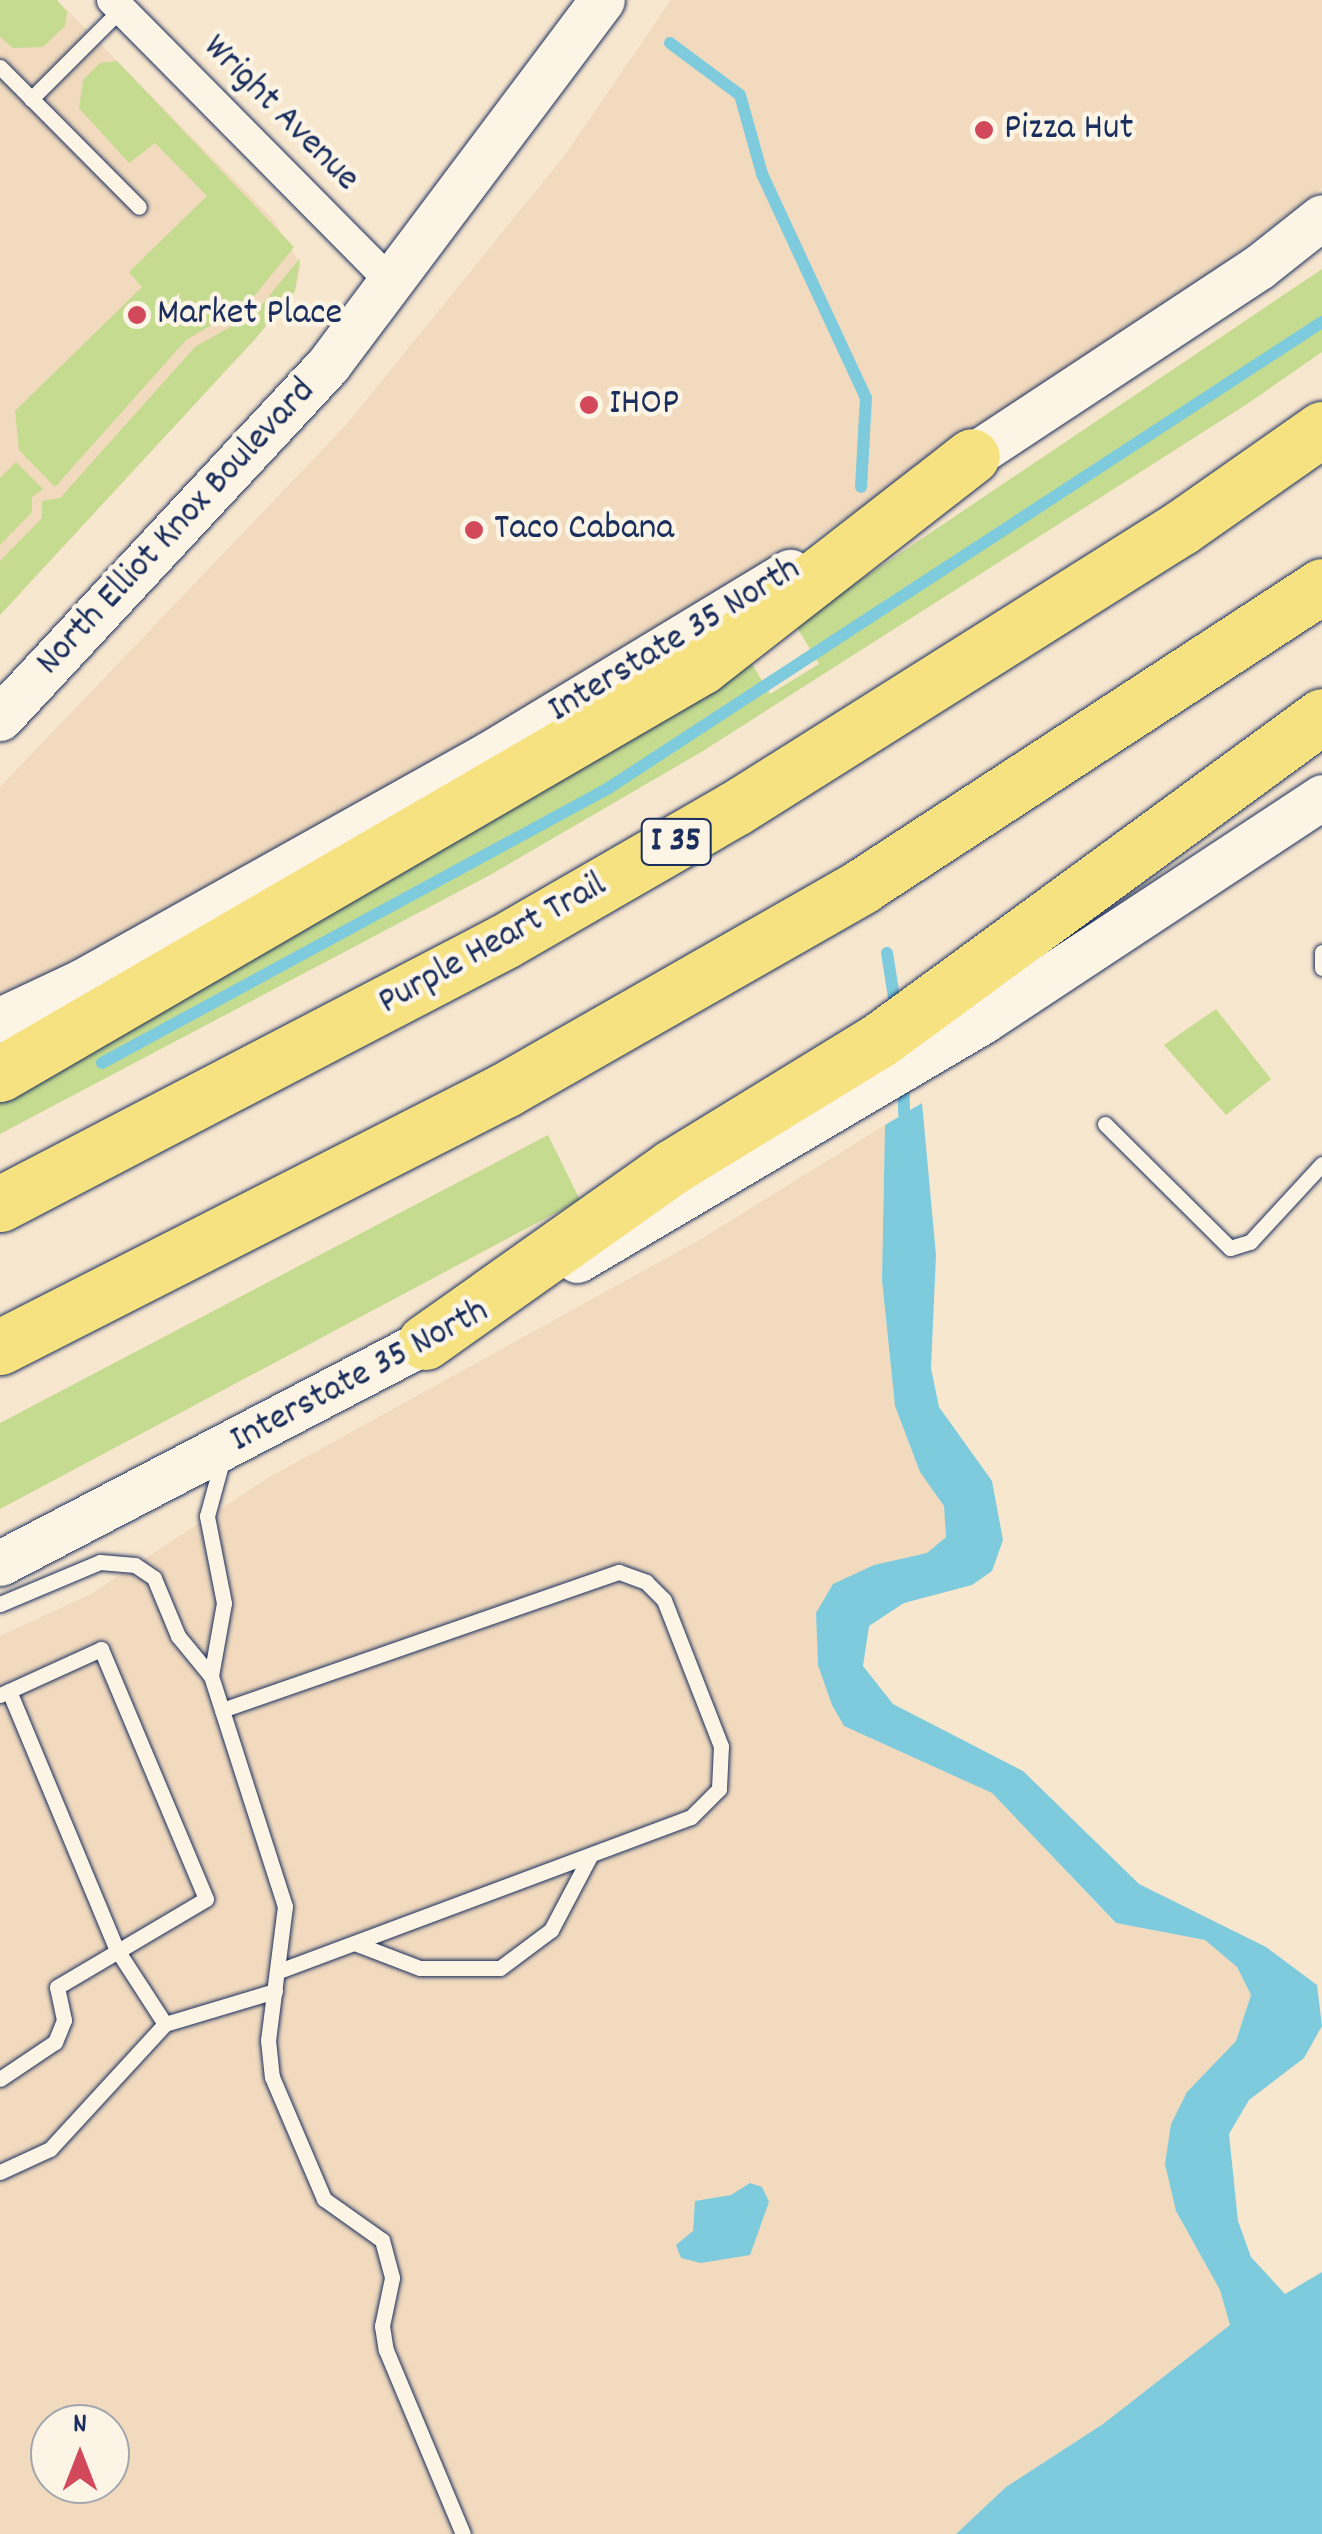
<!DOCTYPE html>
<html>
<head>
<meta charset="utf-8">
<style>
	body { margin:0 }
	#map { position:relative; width:1322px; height:2534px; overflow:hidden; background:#f8e7cf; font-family:Dekko,sans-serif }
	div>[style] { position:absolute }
	.built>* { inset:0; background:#f1dabe }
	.green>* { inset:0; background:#c5db90 }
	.water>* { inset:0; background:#7ecbdd }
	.stream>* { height:12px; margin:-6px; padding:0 6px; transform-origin:6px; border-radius:6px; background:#7ecbdd }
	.roads { filter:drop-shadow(0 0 2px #1b2f5e) drop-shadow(0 0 2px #1b2f5e) }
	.service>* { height:15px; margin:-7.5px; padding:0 7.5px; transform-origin:7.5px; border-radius:7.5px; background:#fcf5e5 }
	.minor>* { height:30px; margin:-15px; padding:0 15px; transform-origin:15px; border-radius:15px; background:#fcf5e5 }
	.secondary>* { height:45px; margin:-22.5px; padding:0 22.5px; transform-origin:22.5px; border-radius:22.5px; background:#fcf5e5 }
	.motorway>* { height:55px; margin:-27.5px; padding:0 27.5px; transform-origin:27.5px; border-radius:27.5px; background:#f7e281 }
	.dots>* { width:28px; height:28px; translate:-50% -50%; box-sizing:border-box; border:5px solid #fcf5e5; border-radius:50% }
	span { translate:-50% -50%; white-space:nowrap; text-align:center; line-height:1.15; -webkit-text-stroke:9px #fcf5e5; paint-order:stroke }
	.shield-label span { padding:2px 8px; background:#fcf5e5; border:2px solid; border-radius:8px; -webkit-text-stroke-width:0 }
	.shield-label { font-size:35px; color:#1b2f5e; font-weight:700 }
	.street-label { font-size:38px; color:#1b2f5e }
	.poi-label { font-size:38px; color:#1b2f5e }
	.left { translate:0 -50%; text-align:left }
	.north { position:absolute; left:30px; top:2404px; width:100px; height:100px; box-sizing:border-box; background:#fcf5e5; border:2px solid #a2a6af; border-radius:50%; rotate:0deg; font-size:28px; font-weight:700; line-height:40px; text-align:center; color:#1b2f5e }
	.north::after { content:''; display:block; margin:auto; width:35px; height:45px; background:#d1495b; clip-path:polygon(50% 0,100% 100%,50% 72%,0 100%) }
</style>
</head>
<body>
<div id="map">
	<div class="built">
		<div style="clip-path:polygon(0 0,57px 0,273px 219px,301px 266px,295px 291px,255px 339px,0 615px)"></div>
		<div style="clip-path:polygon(671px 0,1322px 0,1322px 188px,1201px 280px,751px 581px,0 1004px,0 787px,346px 425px,565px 155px)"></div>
		<div style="clip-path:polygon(evenodd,885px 1125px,882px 1280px,895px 1406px,920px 1472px,944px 1506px,946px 1537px,927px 1553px,874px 1565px,816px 1613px,818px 1665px,844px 1726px,992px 1793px,1115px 1923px,1205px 1940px,1237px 1967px,1251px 1995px,1236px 2041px,1187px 2092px,1176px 2211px,1220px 2290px,1230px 2325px,1103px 2424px,1006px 2487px,956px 2534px,0 2534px,0 1636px,91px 1594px,268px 1478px,701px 1239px,885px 1125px,50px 2424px,110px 2424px,110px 2484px,50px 2484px,50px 2424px)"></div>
	</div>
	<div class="green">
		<div style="clip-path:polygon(0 0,57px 0,67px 12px,65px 26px,43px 47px,13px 48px,0 37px)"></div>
		<div style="clip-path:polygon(117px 61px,294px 247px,248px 304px,186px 340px,55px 487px,19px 450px,15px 411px,142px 287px,129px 272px,207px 196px,155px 143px,129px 163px,79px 108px,83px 80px,100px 63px)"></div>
		<div style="clip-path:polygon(300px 258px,295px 291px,255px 339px,0 615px,0 561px,42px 518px,42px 501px,60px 498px,195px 347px,256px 312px)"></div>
		<div style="clip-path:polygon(1322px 269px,1322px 352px,1247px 404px,703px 751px,490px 875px,0 1134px,0 1094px,746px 654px,770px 694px,819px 664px,795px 624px)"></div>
		<div style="clip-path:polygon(16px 462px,43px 489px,32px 497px,32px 512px,0 545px,0 478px)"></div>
		<div style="clip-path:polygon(1216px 1009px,1271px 1079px,1226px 1115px,1164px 1045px)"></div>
		<div style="clip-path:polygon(548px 1135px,580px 1200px,0 1509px,0 1423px)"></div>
	</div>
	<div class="water">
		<div style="clip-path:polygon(922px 1103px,936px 1255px,931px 1368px,939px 1407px,992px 1481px,1003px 1540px,992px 1571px,972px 1585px,904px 1603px,869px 1626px,863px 1666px,893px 1704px,1023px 1771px,1139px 1884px,1266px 1947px,1317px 1985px,1322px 2026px,1304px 2058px,1249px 2100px,1229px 2134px,1238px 2221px,1251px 2257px,1285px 2294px,1322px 2272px,1322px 2534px,956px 2534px,1006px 2487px,1103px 2424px,1230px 2325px,1220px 2290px,1176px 2211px,1165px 2164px,1171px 2124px,1187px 2092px,1236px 2041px,1251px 1995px,1237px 1967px,1205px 1940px,1116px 1923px,992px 1793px,844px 1726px,832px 1705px,818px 1665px,816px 1613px,833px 1584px,874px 1565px,927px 1553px,946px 1537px,944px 1506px,920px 1472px,895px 1406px,882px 1280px,885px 1125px)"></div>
		<div style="clip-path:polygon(750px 2183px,762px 2187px,769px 2202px,750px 2255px,701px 2263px,681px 2258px,676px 2245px,693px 2231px,695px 2201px,731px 2195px)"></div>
	</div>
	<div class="stream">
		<div style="left:670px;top:43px;width:87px;rotate:36.6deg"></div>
		<div style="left:740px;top:95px;width:82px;rotate:74.4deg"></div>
		<div style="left:762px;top:174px;width:247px;rotate:65.1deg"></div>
		<div style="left:866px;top:398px;width:89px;rotate:93.2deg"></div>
		<div style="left:887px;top:953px;width:58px;rotate:81deg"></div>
		<div style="left:102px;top:1063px;width:575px;rotate:-28.48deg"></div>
		<div style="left:607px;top:789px;width:854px;rotate:-33.15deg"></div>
		<div style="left:903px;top:1080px;width:34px;rotate:88deg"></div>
	</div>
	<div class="roads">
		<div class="service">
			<div style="left:0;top:67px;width:197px;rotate:45.2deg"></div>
			<div style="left:31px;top:99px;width:127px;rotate:-45deg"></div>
			<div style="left:1322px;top:952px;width:16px;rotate:90deg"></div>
			<div style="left:1105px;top:1124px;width:176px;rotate:44.8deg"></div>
			<div style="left:1230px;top:1248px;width:21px;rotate:-17deg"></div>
			<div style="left:1250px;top:1242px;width:106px;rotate:-47.3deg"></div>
			<div style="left:0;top:1604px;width:108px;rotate:-22.8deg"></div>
			<div style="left:100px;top:1562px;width:35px;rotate:5deg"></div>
			<div style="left:135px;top:1565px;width:23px;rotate:34deg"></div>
			<div style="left:154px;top:1578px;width:63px;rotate:67.5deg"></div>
			<div style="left:178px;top:1636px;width:52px;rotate:50.5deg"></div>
			<div style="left:211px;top:1676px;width:242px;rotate:72.2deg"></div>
			<div style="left:285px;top:1906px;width:135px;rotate:97.2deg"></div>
			<div style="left:268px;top:2040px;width:37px;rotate:84deg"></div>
			<div style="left:272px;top:2077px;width:133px;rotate:66.9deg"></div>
			<div style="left:324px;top:2199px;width:71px;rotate:35.3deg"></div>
			<div style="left:382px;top:2240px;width:39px;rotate:75deg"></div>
			<div style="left:392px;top:2278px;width:49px;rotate:101.8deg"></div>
			<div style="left:382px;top:2326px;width:24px;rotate:81deg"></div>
			<div style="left:386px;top:2350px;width:199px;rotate:67.3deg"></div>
			<div style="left:211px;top:1676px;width:74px;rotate:-79.9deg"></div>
			<div style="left:224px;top:1603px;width:89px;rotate:-101.1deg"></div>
			<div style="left:207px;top:1516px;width:57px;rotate:-74.7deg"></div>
			<div style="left:9px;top:1691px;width:281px;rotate:67.4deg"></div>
			<div style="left:117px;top:1950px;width:88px;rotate:57deg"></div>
			<div style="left:0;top:1695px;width:111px;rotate:-24.5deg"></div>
			<div style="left:101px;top:1649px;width:271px;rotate:67.2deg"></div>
			<div style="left:206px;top:1899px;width:173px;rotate:149.4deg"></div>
			<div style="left:57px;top:1987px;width:34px;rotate:78deg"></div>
			<div style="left:64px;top:2020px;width:24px;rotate:112deg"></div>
			<div style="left:55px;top:2042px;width:66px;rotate:146.1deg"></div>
			<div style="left:222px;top:1710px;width:420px;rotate:-19.2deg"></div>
			<div style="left:619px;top:1572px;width:29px;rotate:20deg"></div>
			<div style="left:646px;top:1582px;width:25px;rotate:45deg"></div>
			<div style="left:664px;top:1600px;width:157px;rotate:68.7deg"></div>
			<div style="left:721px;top:1746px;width:43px;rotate:92.7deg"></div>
			<div style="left:719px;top:1789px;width:40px;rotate:135deg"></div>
			<div style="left:691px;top:1817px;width:440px;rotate:159.5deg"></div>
			<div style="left:357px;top:1944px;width:67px;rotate:20.9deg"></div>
			<div style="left:420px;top:1968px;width:80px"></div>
			<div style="left:500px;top:1968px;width:64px;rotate:-36.7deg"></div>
			<div style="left:551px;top:1930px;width:84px;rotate:-62.2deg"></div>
			<div style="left:0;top:2172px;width:55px;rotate:-24.7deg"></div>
			<div style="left:50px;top:2149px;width:170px;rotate:-47.4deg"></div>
			<div style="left:165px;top:2024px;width:115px;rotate:-16.7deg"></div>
		</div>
		<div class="minor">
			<div style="left:112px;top:0;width:398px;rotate:45.3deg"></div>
		</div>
		<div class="secondary">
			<div style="left:945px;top:474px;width:376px;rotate:-33.4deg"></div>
			<div style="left:1259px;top:267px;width:80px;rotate:-38.4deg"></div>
			<div style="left:0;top:718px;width:482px;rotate:-47.1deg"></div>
			<div style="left:328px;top:365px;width:456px;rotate:-53.1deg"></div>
			<div style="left:0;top:1020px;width:92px;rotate:-25.2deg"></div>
			<div style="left:83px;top:981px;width:465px;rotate:-29.2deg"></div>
			<div style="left:489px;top:754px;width:352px;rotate:-31.2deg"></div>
			<div style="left:577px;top:1260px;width:472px;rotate:-30.5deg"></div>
			<div style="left:984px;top:1020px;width:405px;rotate:-33.4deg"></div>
			<div style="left:0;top:1563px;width:513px;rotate:-27.51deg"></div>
		</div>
		<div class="motorway">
			<div style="left:0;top:1074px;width:811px;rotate:-30.14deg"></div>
			<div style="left:701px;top:667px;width:343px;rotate:-37.9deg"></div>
			<div style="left:0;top:1204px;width:569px;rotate:-27.51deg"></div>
			<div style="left:505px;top:941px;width:264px;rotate:-30deg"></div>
			<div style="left:734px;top:809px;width:529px;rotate:-32.19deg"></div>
			<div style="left:1182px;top:527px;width:171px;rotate:-35deg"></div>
			<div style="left:425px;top:1342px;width:303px;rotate:-35.3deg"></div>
			<div style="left:672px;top:1167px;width:241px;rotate:-31.5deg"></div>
			<div style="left:878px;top:1041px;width:550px;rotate:-36.2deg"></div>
			<div style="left:0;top:1347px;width:567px;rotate:-26.97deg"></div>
			<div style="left:505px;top:1090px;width:411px;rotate:-29.7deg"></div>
			<div style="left:862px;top:886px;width:549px;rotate:-33.11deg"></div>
		</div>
	</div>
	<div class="dots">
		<div style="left:984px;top:130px;background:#d1495b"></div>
		<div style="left:137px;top:315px;background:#d1495b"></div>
		<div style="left:589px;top:405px;background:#d1495b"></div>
		<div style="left:474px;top:530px;background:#d1495b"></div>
	</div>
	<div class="shield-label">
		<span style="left:676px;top:842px">I 35</span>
	</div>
	<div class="street-label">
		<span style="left:280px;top:114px;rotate:45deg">Wright Avenue</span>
		<span style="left:177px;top:528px;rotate:-47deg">North Elliot Knox Boulevard</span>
		<span style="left:675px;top:641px;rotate:-31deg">Interstate 35 North</span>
		<span style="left:493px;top:945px;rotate:-29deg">Purple Heart Trail</span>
		<span style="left:360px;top:1377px;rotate:-28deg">Interstate 35 North</span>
	</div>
	<div class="poi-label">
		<span class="left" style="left:1004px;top:130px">Pizza Hut</span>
		<span class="left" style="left:157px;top:315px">Market Place</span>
		<span class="left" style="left:609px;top:405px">IHOP</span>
		<span class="left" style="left:494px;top:530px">Taco Cabana</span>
	</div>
	<div class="north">N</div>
</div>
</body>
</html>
